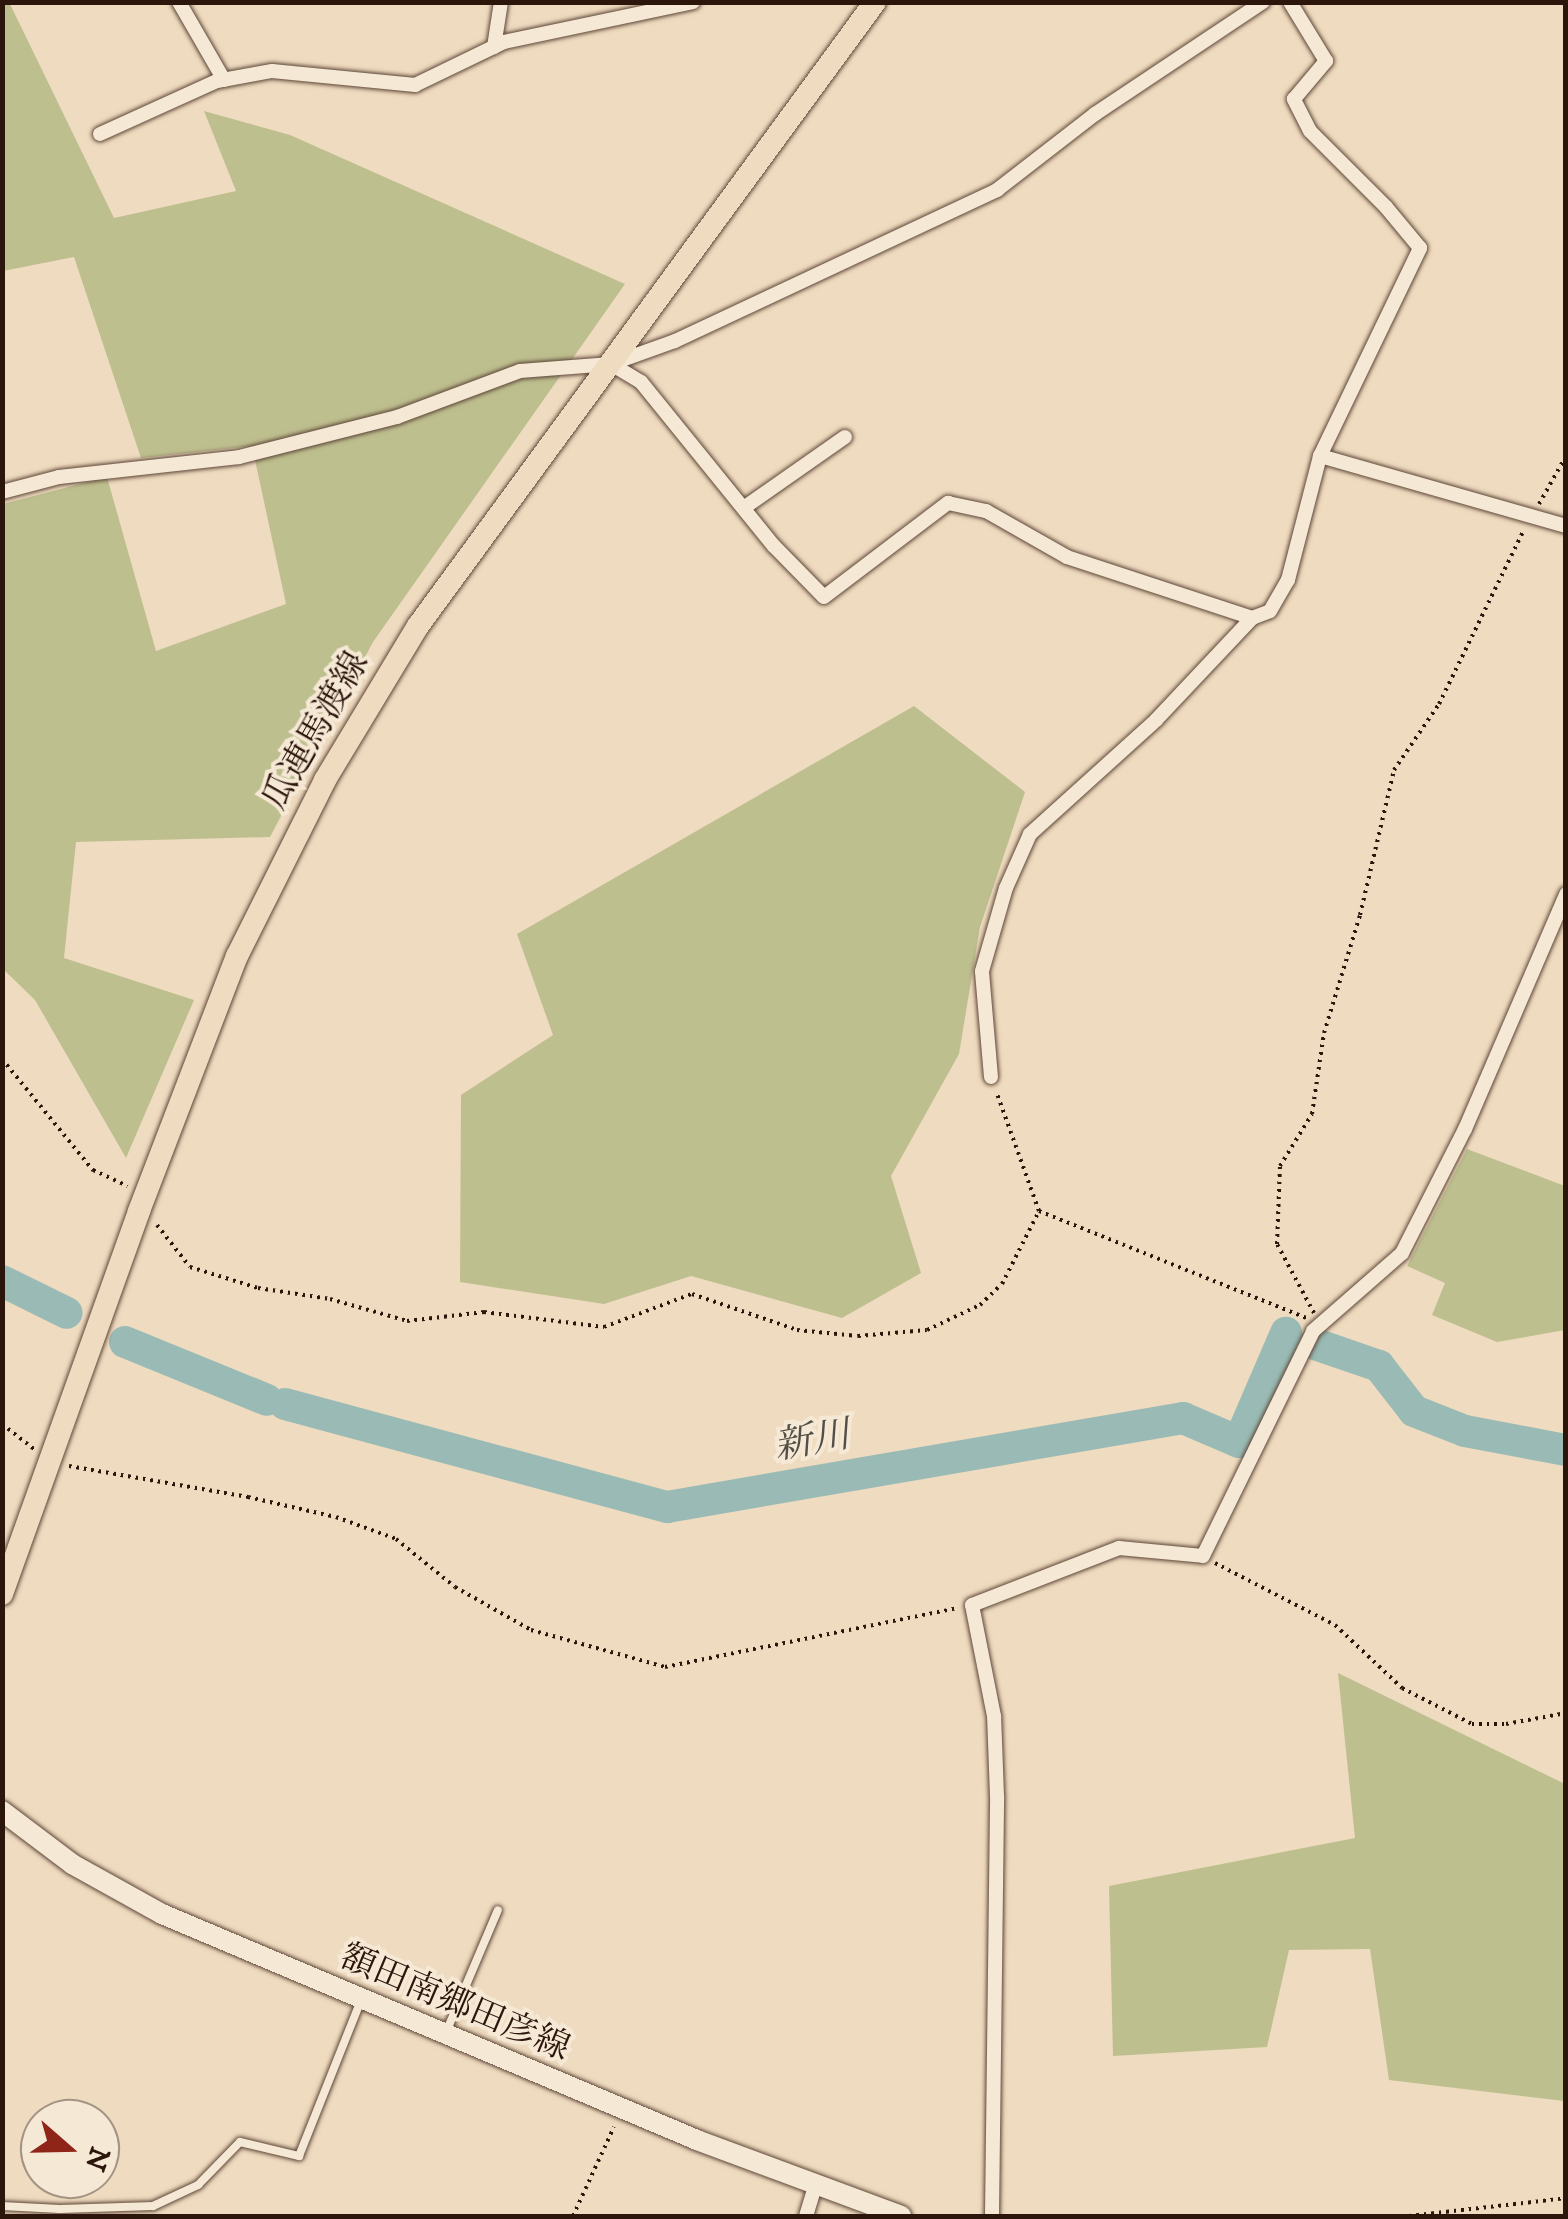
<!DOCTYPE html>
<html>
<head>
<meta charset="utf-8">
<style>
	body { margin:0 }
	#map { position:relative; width:1568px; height:2219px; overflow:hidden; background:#efdbbf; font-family:"IM FELL DW Pica","Noto Serif JP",serif }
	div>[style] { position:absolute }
	.green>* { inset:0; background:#bebf8f }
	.river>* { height:32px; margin:-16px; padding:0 16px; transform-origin:16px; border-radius:16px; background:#9abbb5 }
	.path>* { height:4px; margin-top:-2px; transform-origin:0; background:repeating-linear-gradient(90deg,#2c150b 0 2.5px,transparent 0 7.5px) }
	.roads { filter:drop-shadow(0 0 2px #5d4638) drop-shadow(0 0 2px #5d4638) }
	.lane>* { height:8px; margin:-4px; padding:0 4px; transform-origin:4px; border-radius:4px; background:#f5e8d5 }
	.street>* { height:14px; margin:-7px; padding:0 7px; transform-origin:7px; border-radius:7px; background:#f5e8d5 }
	.secondary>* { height:20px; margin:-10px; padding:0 10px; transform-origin:10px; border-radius:10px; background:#f5e8d5 }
	.primary>* { height:22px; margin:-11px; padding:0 11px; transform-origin:11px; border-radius:11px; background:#efdbbf }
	span { translate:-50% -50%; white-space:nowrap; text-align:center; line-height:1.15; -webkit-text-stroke:8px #f5e8d5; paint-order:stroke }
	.street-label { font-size:35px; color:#2c150b }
	.water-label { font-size:38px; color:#524f46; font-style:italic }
	.frame { position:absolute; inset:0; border:5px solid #2c150b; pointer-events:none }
	.north { position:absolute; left:20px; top:2099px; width:100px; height:100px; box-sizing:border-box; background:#f5e8d5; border:2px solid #a59484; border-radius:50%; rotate:110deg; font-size:28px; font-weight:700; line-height:40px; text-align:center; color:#2c150b }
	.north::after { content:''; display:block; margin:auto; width:35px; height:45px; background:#8f2418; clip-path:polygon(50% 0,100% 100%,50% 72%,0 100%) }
</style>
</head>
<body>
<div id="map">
	<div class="green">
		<div style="clip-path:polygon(9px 2px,114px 218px,236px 191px,204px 111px,290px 135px,625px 284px,373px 642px,270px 837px,76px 842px,64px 958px,194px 1000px,126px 1158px,35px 1000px,3px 969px,3px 504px,107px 477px,156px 651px,286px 604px,252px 446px,141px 458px,74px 257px,3px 271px,2px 3px)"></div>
		<div style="clip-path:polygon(914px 706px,1025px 792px,980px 927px,959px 1054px,891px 1176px,921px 1273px,842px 1318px,691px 1276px,604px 1304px,460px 1282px,461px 1095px,553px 1035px,517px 934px)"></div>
		<div style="clip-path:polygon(1467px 1149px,1565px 1186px,1565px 1330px,1497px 1342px,1432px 1315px,1445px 1283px,1407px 1266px)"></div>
		<div style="clip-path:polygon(1338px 1673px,1565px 1784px,1564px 2101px,1389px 2080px,1370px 1949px,1289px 1950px,1267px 2047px,1113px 2056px,1109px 1886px,1355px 1838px)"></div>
	</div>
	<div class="river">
		<div style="left:2px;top:1281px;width:72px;rotate:26.2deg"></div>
		<div style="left:125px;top:1342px;width:153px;rotate:22.2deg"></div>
		<div style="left:1315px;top:1344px;width:68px;rotate:19deg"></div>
		<div style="left:1379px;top:1366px;width:57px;rotate:52.1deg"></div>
		<div style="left:1414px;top:1411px;width:55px;rotate:21.4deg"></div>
		<div style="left:1465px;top:1431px;width:103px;rotate:10.7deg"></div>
		<div style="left:285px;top:1404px;width:396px;rotate:15.1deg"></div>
		<div style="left:667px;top:1507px;width:524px;rotate:-9.79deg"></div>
		<div style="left:1183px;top:1418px;width:61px;rotate:23.2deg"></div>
		<div style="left:1239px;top:1442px;width:119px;rotate:-66.7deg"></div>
	</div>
	<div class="path">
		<div style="left:1539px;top:504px;width:55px;rotate:-60.6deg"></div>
		<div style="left:2px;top:1059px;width:144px;rotate:50.7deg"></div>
		<div style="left:93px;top:1170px;width:38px;rotate:25deg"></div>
		<div style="left:1039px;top:1211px;width:289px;rotate:21.8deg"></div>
		<div style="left:157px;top:1225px;width:53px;rotate:51.8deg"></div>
		<div style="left:190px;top:1267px;width:71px;rotate:17.2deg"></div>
		<div style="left:258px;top:1288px;width:73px;rotate:8.7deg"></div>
		<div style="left:330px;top:1299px;width:80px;rotate:15.9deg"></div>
		<div style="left:407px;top:1321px;width:78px;rotate:-6.7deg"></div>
		<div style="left:484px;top:1312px;width:121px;rotate:7.1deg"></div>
		<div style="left:604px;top:1327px;width:94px;rotate:-20.6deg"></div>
		<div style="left:692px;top:1294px;width:111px;rotate:18.9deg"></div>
		<div style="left:797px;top:1330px;width:61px;rotate:5.6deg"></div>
		<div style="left:858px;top:1336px;width:69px;rotate:-5deg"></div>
		<div style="left:927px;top:1330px;width:59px;rotate:-25.3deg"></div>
		<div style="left:980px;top:1305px;width:30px;rotate:-44deg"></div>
		<div style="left:1002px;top:1284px;width:82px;rotate:-63.1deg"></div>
		<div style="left:1039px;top:1211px;width:127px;rotate:-109.7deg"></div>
		<div style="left:1314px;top:1313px;width:78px;rotate:-118.2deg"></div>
		<div style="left:1277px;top:1244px;width:78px;rotate:-87.8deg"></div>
		<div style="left:1280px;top:1166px;width:61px;rotate:-58.4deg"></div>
		<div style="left:1312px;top:1114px;width:82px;rotate:-81.6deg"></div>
		<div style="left:1324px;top:1033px;width:123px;rotate:-73deg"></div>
		<div style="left:1360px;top:915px;width:149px;rotate:-76.8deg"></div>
		<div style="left:1394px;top:770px;width:80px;rotate:-55.7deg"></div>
		<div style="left:1439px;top:704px;width:194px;rotate:-64deg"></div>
		<div style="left:2px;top:1424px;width:41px;rotate:38deg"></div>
		<div style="left:69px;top:1466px;width:182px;rotate:9.8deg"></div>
		<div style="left:248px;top:1497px;width:90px;rotate:12.8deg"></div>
		<div style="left:336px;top:1517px;width:64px;rotate:20.1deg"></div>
		<div style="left:396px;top:1539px;width:76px;rotate:39.1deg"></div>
		<div style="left:455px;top:1587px;width:87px;rotate:29.5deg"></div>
		<div style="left:531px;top:1630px;width:139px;rotate:15.4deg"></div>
		<div style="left:665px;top:1667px;width:298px;rotate:-11.4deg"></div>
		<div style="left:1215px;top:1563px;width:135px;rotate:27.3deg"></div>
		<div style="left:1335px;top:1625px;width:92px;rotate:43.2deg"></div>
		<div style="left:1402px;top:1688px;width:79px;rotate:27.2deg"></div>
		<div style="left:1472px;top:1724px;width:34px"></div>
		<div style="left:1506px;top:1724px;width:61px;rotate:-10.4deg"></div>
		<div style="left:573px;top:2216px;width:98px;rotate:-65.3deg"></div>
		<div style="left:1409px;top:2216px;width:158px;rotate:-6.5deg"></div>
	</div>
	<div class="roads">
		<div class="lane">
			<div style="left:447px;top:2030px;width:130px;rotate:-67deg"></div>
			<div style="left:2px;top:2206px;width:58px;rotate:3deg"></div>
			<div style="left:60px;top:2209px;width:93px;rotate:-1.8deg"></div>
			<div style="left:153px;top:2206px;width:50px;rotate:-25deg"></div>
			<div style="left:198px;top:2185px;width:60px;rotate:-45.7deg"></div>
			<div style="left:240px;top:2142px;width:61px;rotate:13.3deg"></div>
			<div style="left:299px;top:2156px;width:170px;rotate:-68.3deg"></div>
		</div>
		<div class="street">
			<div style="left:179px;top:2px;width:90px;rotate:60deg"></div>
			<div style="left:494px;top:47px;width:46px;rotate:-81.2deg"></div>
			<div style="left:100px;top:134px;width:128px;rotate:-24.4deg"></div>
			<div style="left:217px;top:81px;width:56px;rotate:-10.3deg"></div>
			<div style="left:272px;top:71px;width:144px;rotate:5.6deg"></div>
			<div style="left:415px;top:85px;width:99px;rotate:-25.8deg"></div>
			<div style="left:504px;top:42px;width:193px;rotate:-11.9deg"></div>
			<div style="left:611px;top:364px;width:35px;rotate:31deg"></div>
			<div style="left:641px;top:382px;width:211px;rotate:51deg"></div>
			<div style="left:774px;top:546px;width:71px;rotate:45.6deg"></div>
			<div style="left:824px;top:597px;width:156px;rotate:-37.2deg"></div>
			<div style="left:948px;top:503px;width:39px;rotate:12deg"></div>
			<div style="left:986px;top:511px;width:93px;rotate:29.6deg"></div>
			<div style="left:1067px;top:557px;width:195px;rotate:18.2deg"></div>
			<div style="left:1320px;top:456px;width:256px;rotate:15.9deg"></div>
			<div style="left:2px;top:492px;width:59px;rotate:-14.7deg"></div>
			<div style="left:59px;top:477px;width:181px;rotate:-6.3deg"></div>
			<div style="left:239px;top:457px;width:163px;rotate:-14.2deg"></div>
			<div style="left:397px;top:417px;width:131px;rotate:-20.5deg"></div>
			<div style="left:520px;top:371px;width:91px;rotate:-4.4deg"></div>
			<div style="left:611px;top:364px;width:68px;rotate:-19.8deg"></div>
			<div style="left:675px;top:341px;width:356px;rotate:-25.1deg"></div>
			<div style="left:997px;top:190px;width:124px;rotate:-37.8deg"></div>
			<div style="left:1095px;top:114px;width:202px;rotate:-33.7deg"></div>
			<div style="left:745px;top:507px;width:122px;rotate:-35deg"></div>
			<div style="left:991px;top:1077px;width:106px;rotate:-94.9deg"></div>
			<div style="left:982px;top:971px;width:86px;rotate:-73.9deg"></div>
			<div style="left:1006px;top:888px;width:59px;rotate:-66deg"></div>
			<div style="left:1030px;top:834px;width:170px;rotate:-42.1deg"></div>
			<div style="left:1156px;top:720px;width:140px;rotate:-46.7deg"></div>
			<div style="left:1252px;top:618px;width:19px;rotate:-21deg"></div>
			<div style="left:1270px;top:611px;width:36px;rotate:-60deg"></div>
			<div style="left:1288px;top:580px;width:128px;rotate:-75.5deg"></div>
			<div style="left:1320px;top:456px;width:231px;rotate:-64.3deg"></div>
			<div style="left:1420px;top:248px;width:53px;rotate:-129.7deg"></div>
			<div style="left:1386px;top:207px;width:107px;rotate:-135deg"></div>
			<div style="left:1310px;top:131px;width:36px;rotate:-117deg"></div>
			<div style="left:1294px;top:99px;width:50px;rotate:-49.9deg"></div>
			<div style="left:1326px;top:61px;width:69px;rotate:-121.4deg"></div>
			<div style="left:806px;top:2216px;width:30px;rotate:-73deg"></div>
			<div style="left:992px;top:2216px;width:420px;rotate:-89.3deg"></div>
			<div style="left:997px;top:1796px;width:80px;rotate:-92.1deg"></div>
			<div style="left:994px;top:1716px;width:113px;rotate:-101.2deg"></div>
			<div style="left:972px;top:1605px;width:158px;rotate:-21.2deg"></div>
			<div style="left:1119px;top:1548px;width:84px;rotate:5.4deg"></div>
			<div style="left:1203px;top:1556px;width:250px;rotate:-63.9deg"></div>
			<div style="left:1313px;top:1331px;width:118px;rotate:-41.2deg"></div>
			<div style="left:1402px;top:1253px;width:139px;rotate:-63.1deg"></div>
			<div style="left:1465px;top:1129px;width:256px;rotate:-66.7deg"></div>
		</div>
		<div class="secondary">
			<div style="left:2px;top:1811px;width:88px;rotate:37.1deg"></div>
			<div style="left:72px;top:1864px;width:103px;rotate:29.1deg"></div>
			<div style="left:162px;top:1914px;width:581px;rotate:22.9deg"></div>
			<div style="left:697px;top:2140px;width:218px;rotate:20.4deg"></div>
		</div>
		<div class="primary">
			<div style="left:2px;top:1594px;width:407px;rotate:-70.3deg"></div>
			<div style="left:139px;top:1211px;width:273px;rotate:-69deg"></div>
			<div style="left:237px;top:956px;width:197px;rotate:-63.4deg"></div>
			<div style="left:325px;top:780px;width:180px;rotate:-58.9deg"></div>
			<div style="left:418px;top:626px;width:773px;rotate:-53.78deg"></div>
		</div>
	</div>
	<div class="street-label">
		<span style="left:316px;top:731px;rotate:-60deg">瓜連馬渡線</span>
		<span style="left:455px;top:2003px;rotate:23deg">額田南郷田彦線</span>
	</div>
	<div class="water-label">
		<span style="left:812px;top:1442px;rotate:-10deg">新川</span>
	</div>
	<div class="frame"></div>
	<div class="north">N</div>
</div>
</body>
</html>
